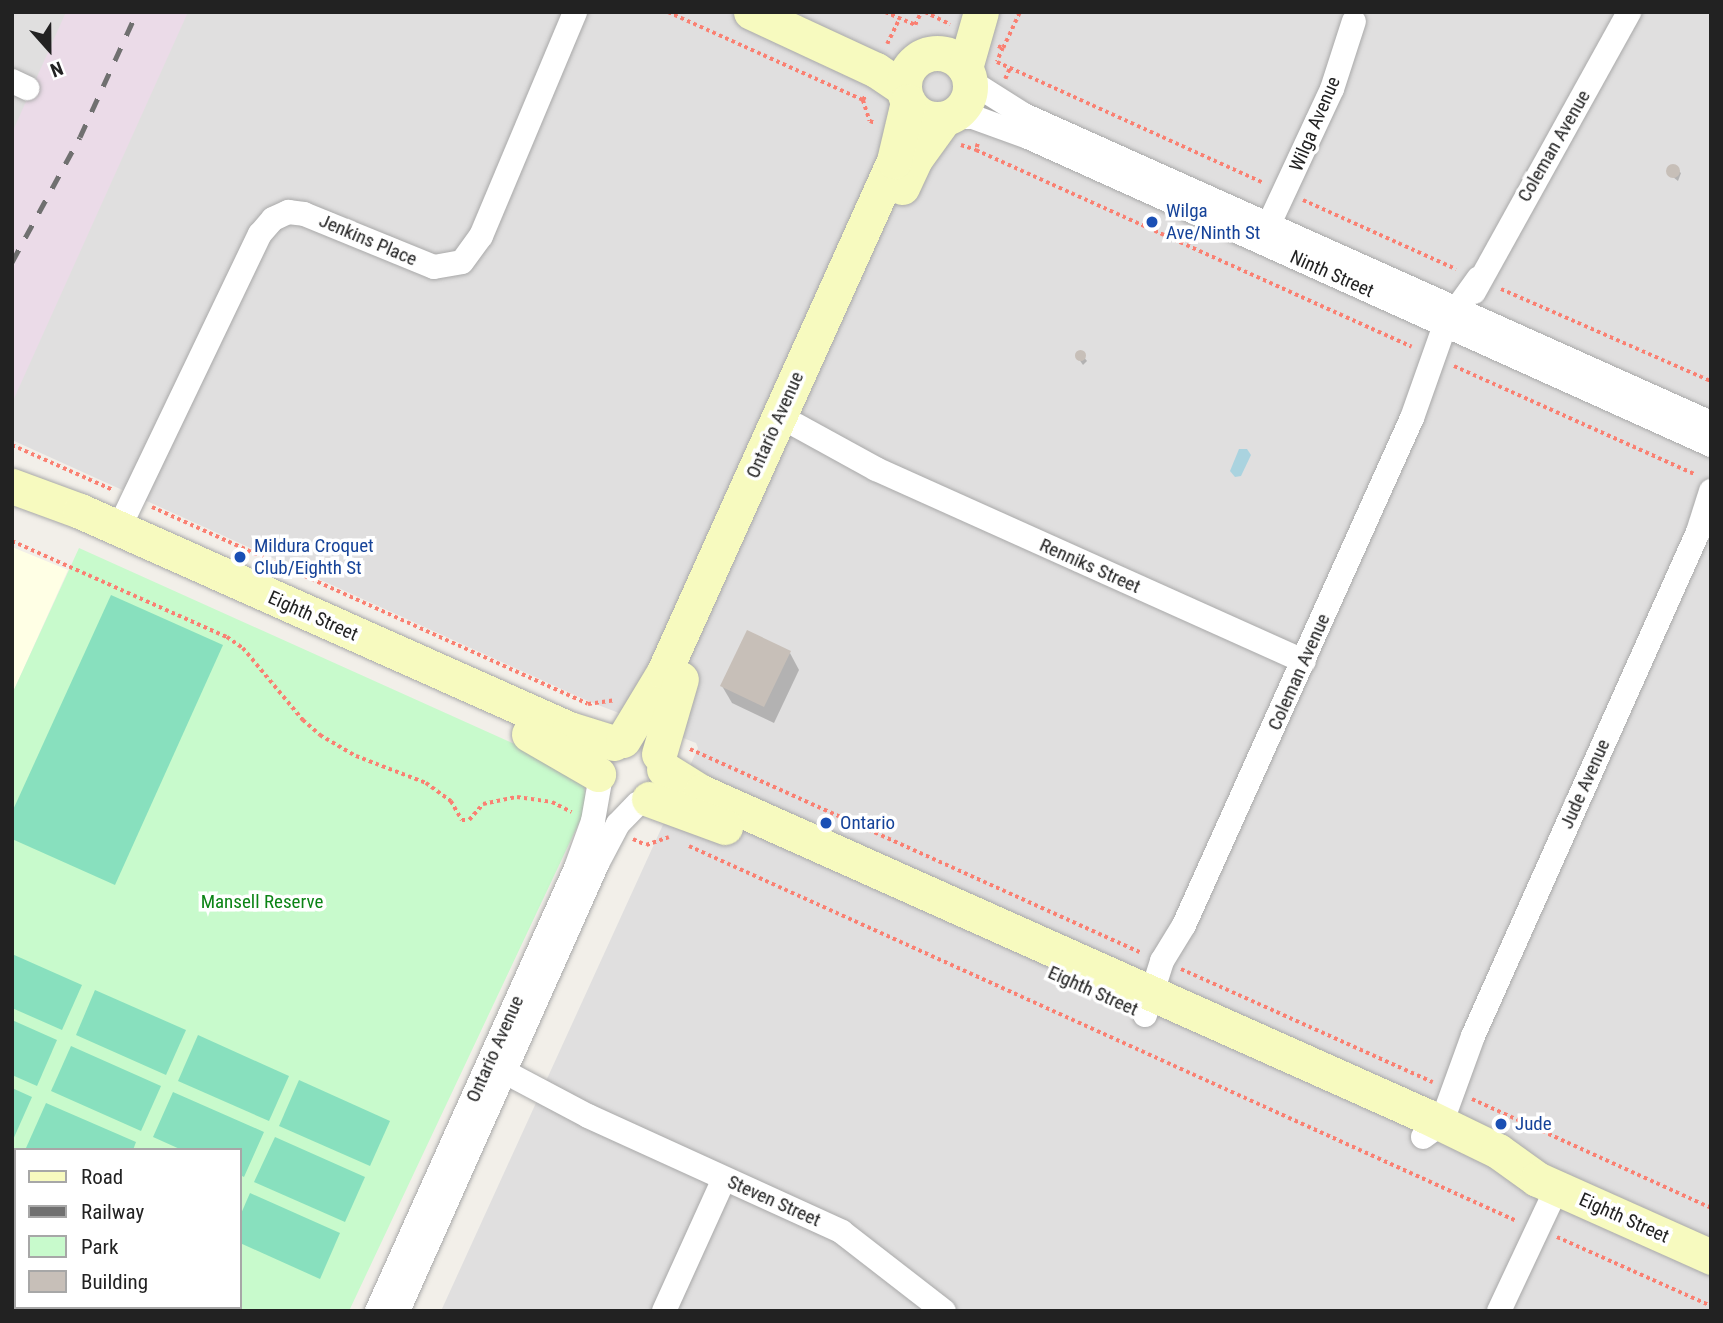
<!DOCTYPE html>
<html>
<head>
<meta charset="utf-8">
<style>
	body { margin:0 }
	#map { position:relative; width:1723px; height:1323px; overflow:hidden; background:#f2efe9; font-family:"Roboto Condensed",sans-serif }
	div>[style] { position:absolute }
	.residential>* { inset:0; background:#e0dfdf }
	.industrial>* { inset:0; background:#ebdbe8 }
	.education>* { inset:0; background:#ffffe5 }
	.park>* { inset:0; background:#c8facc }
	.pitch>* { inset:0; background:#88e0be }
	.water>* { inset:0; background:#aad3df }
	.shadow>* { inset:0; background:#0003 }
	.building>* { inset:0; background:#c7bfb8 }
	.round { border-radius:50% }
	.path>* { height:3.5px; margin-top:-1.75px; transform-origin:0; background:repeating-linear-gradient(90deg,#fa8072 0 3.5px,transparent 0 7px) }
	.roads { filter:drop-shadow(0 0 2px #a9a9a9) drop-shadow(0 0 2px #a9a9a9) }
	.street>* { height:24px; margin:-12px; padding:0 12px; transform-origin:12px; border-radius:12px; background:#fff }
	.secondary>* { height:35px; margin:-17.5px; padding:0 17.5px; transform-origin:17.5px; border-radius:17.5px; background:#f7fabf }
	.secondary>.ring { margin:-17.5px; padding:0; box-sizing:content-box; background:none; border:35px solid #f7fabf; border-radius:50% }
	.rail>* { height:5px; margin-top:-2.5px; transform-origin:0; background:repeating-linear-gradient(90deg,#707070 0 14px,transparent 0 28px) }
	.dots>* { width:19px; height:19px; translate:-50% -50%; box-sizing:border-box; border:4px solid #fff; border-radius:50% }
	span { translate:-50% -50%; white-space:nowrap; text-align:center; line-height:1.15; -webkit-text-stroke:7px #fff; paint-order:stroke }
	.street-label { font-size:19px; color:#222 }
	.transit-label { font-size:19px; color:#164399 }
	.left { translate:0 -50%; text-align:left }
	.park-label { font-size:19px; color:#0c8416 }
	.frame { position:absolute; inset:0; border:14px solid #222; pointer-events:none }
	.legend { position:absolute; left:14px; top:1148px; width:228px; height:161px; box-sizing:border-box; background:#fff; border:2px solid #a7a7a7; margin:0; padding:9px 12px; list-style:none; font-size:21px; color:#222 }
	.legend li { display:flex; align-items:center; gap:14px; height:35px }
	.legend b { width:35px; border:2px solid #a7a7a7 }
	.north { position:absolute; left:14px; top:14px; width:70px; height:70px; -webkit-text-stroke:5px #fff; paint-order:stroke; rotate:159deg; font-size:19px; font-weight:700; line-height:28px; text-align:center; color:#222 }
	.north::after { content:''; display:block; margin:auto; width:24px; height:32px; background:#222; clip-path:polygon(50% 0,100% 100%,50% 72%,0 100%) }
</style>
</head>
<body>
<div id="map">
	<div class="residential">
		<div style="clip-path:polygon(12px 12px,1711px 12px,1711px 1311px,441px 1311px,698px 748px,696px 743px,588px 701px,12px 440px)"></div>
	</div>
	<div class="industrial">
		<div style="clip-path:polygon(66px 12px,188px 12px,12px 403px,12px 133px)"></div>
	</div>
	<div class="education">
		<div style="clip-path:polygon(12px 547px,68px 570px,12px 694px)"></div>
	</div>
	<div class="park">
		<div style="clip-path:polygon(evenodd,79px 548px,570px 769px,584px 781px,586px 808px,349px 1311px,12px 1309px,12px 694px,79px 548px,16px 1150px,240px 1150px,240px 1307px,16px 1307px,16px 1150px)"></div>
	</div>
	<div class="pitch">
		<div style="clip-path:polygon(111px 595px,223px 645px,115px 885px,12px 839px,12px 812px)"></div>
		<div style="clip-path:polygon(12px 954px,82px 985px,62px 1030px,12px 1008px)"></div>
		<div style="clip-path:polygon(95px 990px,186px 1030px,166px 1075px,76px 1035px)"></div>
		<div style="clip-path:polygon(12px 1020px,57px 1040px,37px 1086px,12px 1075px)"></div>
		<div style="clip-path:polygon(198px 1035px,289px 1076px,269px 1121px,178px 1081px)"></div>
		<div style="clip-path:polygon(71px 1046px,161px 1086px,141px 1131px,51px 1091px)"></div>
		<div style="clip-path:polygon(299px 1080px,390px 1121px,370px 1166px,279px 1126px)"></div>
		<div style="clip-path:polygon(12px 1088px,32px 1097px,12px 1142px)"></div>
		<div style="clip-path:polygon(173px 1092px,264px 1132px,244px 1177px,240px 1175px,240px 1150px,182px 1150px,153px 1137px)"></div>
		<div style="clip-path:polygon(46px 1103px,136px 1142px,133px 1150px,26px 1148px)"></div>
		<div style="clip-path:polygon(275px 1137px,365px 1177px,345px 1222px,254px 1182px)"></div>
		<div style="clip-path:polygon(250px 1193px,340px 1233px,320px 1279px,240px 1243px,240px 1216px)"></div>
	</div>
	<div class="water">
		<div style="clip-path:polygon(1239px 449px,1247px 449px,1251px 455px,1241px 476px,1235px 477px,1230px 471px)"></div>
	</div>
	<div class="shadow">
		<div style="clip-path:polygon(1672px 166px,1681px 173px,1678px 181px,1668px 173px)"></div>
		<div style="clip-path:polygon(1080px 352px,1087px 361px,1083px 365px,1076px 355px)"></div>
		<div style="clip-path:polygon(790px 653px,799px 670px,774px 723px,732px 703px,722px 686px)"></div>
	</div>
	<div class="building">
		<div class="round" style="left:1666px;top:164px;width:14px;height:14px"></div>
		<div class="round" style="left:1074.5px;top:349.5px;width:11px;height:11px"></div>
		<div style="clip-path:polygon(747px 630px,791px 651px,764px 707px,720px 686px)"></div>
	</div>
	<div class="path">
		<div style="left:668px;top:12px;width:214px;rotate:24.3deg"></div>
		<div style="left:863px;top:100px;width:4px;rotate:-63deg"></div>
		<div style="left:885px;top:12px;width:33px;rotate:23deg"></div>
		<div style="left:915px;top:25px;width:14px;rotate:-65deg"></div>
		<div style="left:925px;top:12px;width:28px;rotate:26deg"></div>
		<div style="left:887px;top:44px;width:28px;rotate:-64deg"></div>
		<div style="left:998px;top:46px;width:5px;rotate:22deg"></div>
		<div style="left:1003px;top:48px;width:15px;rotate:113deg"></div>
		<div style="left:997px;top:62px;width:293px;rotate:24.4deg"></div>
		<div style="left:1003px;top:48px;width:40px;rotate:-65deg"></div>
		<div style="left:1005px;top:79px;width:12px;rotate:-66deg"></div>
		<div style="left:863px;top:100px;width:22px;rotate:72deg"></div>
		<div style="left:870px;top:121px;width:5px;rotate:22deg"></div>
		<div style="left:978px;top:144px;width:6px;rotate:108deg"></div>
		<div style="left:976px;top:150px;width:478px;rotate:24.3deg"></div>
		<div style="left:961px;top:145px;width:16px;rotate:18deg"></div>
		<div style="left:1303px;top:200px;width:168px;rotate:24.3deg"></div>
		<div style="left:1501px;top:289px;width:229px;rotate:23.7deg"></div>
		<div style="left:1454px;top:366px;width:265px;rotate:24.2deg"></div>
		<div style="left:12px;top:445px;width:111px;rotate:24deg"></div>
		<div style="left:152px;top:507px;width:478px;rotate:24.3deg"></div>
		<div style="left:588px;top:704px;width:28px;rotate:-8deg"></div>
		<div style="left:12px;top:541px;width:235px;rotate:24.1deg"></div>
		<div style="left:227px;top:637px;width:19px;rotate:35deg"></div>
		<div style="left:243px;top:648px;width:94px;rotate:50.2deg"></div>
		<div style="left:303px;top:720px;width:23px;rotate:41deg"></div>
		<div style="left:320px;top:735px;width:42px;rotate:30.3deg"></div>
		<div style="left:356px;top:756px;width:75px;rotate:21.1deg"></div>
		<div style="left:426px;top:783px;width:31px;rotate:36deg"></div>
		<div style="left:451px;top:801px;width:22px;rotate:60deg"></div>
		<div style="left:462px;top:820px;width:7px"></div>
		<div style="left:469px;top:820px;width:21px;rotate:-49deg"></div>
		<div style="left:483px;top:804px;width:35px;rotate:-12deg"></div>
		<div style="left:517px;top:797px;width:35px;rotate:8deg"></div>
		<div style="left:552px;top:802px;width:22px;rotate:27deg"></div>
		<div style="left:690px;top:749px;width:496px;rotate:24.3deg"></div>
		<div style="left:633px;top:839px;width:14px;rotate:25deg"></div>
		<div style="left:646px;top:845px;width:24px;rotate:-19deg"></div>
		<div style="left:689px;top:846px;width:909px;rotate:24.37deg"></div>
		<div style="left:1181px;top:969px;width:276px;rotate:24.2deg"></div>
		<div style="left:1472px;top:1099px;width:263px;rotate:24.5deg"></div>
		<div style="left:1557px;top:1237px;width:169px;rotate:24.1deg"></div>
	</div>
	<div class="roads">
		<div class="street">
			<div style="left:12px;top:81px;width:17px;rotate:25deg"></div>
			<div style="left:970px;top:81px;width:64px;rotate:32.2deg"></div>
			<div style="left:1024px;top:115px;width:753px;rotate:24.15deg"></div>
			<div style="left:949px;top:117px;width:24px"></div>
			<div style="left:973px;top:117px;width:59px;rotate:20deg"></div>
			<div style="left:1028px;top:137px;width:749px;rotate:24.27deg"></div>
			<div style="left:1269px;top:224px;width:149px;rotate:-65deg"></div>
			<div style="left:1332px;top:89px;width:71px;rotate:-72.1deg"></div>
			<div style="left:1474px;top:292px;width:320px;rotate:-61deg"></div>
			<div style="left:796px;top:425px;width:91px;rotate:28.8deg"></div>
			<div style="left:876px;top:469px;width:469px;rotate:24.2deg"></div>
			<div style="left:119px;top:528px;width:326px;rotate:-64.4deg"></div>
			<div style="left:260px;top:234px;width:20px;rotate:-49deg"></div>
			<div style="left:273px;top:219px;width:17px;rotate:-25deg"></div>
			<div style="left:288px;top:212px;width:16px;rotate:7deg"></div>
			<div style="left:304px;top:214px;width:140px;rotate:22.2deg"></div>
			<div style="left:434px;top:267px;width:28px;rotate:-10deg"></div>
			<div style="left:462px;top:262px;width:32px;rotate:-54deg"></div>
			<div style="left:481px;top:236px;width:243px;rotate:-67.2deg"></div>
			<div style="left:1145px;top:1015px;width:57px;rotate:-72.5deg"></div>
			<div style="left:1162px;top:961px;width:42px;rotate:-58.6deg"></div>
			<div style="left:1184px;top:925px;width:556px;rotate:-65.79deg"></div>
			<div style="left:1412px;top:418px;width:99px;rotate:-70.5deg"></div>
			<div style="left:1445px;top:325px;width:57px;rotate:-54.3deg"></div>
			<div style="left:490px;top:1070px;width:15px;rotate:8deg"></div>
			<div style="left:505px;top:1072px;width:94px;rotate:27.9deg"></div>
			<div style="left:588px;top:1116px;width:279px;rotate:24.5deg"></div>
			<div style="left:842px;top:1232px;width:129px;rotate:37.8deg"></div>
			<div style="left:1423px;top:1137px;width:22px;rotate:-36deg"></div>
			<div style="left:1441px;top:1124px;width:94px;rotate:-70deg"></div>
			<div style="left:1473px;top:1036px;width:552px;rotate:-65.94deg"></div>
			<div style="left:1698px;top:532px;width:43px;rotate:-72.4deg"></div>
			<div style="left:377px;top:1311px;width:489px;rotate:-65.8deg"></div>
			<div style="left:577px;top:865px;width:47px;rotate:-70deg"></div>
			<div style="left:593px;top:821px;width:40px;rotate:-80deg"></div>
			<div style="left:398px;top:1311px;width:492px;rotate:-66deg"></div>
			<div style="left:598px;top:862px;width:43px;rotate:-62.2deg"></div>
			<div style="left:618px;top:824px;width:28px;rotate:-46deg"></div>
			<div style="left:664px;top:1311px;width:145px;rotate:-65.6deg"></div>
			<div style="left:1499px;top:1311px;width:136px;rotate:-64.8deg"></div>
		</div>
		<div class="secondary">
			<div style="left:751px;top:12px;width:138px;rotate:24.9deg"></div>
			<div style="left:876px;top:70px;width:34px;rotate:34deg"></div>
			<div class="ring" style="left:904px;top:53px;width:31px;height:31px"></div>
			<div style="left:965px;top:68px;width:58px;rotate:-74.1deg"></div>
			<div style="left:902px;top:187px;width:31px;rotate:-65deg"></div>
			<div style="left:915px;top:159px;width:49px;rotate:-54.1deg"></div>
			<div style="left:12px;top:486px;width:72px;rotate:20.2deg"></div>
			<div style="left:80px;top:511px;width:535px;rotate:24.03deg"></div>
			<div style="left:569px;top:729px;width:47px;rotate:17.3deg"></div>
			<div style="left:529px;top:734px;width:80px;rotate:30.1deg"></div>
			<div style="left:623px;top:740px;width:79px;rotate:-58.9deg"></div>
			<div style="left:664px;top:672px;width:560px;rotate:-65.77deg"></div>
			<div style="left:894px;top:161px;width:61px;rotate:-76.7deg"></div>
			<div style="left:659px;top:754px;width:78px;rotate:-73.7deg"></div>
			<div style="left:664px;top:769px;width:44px;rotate:31.9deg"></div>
			<div style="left:701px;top:792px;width:794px;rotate:24.08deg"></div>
			<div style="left:1426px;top:1116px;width:80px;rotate:25.9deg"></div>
			<div style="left:1498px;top:1151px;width:48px;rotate:35.7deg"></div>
			<div style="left:1537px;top:1179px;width:191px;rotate:24.1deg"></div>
			<div style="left:649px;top:799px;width:81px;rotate:20.2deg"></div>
		</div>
	</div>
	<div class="rail">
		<div style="left:12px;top:262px;width:142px;rotate:-61.5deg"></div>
		<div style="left:80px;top:137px;width:137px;rotate:-65.5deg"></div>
	</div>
	<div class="dots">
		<div style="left:1152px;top:222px;background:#1a4fb4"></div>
		<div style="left:240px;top:557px;background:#1a4fb4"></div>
		<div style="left:826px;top:823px;background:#1a4fb4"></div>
		<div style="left:1501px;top:1124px;background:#1a4fb4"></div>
	</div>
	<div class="street-label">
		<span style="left:1315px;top:124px;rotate:-67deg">Wilga Avenue</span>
		<span style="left:1554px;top:146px;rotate:-60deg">Coleman Avenue</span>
		<span style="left:368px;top:240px;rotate:23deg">Jenkins Place</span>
		<span style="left:1332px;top:274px;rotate:24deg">Ninth Street</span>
		<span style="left:775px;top:425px;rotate:-66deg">Ontario Avenue</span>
		<span style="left:1090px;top:566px;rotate:24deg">Renniks Street</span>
		<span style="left:313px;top:616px;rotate:24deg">Eighth Street</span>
		<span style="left:1299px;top:672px;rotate:-66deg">Coleman Avenue</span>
		<span style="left:1585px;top:784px;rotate:-66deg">Jude Avenue</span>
		<span style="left:1093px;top:991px;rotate:24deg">Eighth Street</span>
		<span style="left:495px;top:1049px;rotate:-66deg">Ontario Avenue</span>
		<span style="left:774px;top:1201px;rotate:24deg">Steven Street</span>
		<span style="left:1624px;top:1218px;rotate:24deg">Eighth Street</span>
	</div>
	<div class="transit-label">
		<span class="left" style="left:1166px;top:222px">Wilga<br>Ave/Ninth St</span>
		<span class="left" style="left:254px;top:557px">Mildura Croquet<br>Club/Eighth St</span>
		<span class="left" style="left:840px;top:823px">Ontario</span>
		<span class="left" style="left:1515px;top:1124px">Jude</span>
	</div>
	<div class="park-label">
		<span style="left:262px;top:902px">Mansell Reserve</span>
	</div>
	<div class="frame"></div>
	<ul class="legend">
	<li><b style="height:9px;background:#f7fabf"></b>Road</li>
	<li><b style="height:9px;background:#707070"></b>Railway</li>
	<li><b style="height:19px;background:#c8facc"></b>Park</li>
	<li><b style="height:19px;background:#c7bfb8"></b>Building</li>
	</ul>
	<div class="north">N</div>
</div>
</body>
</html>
